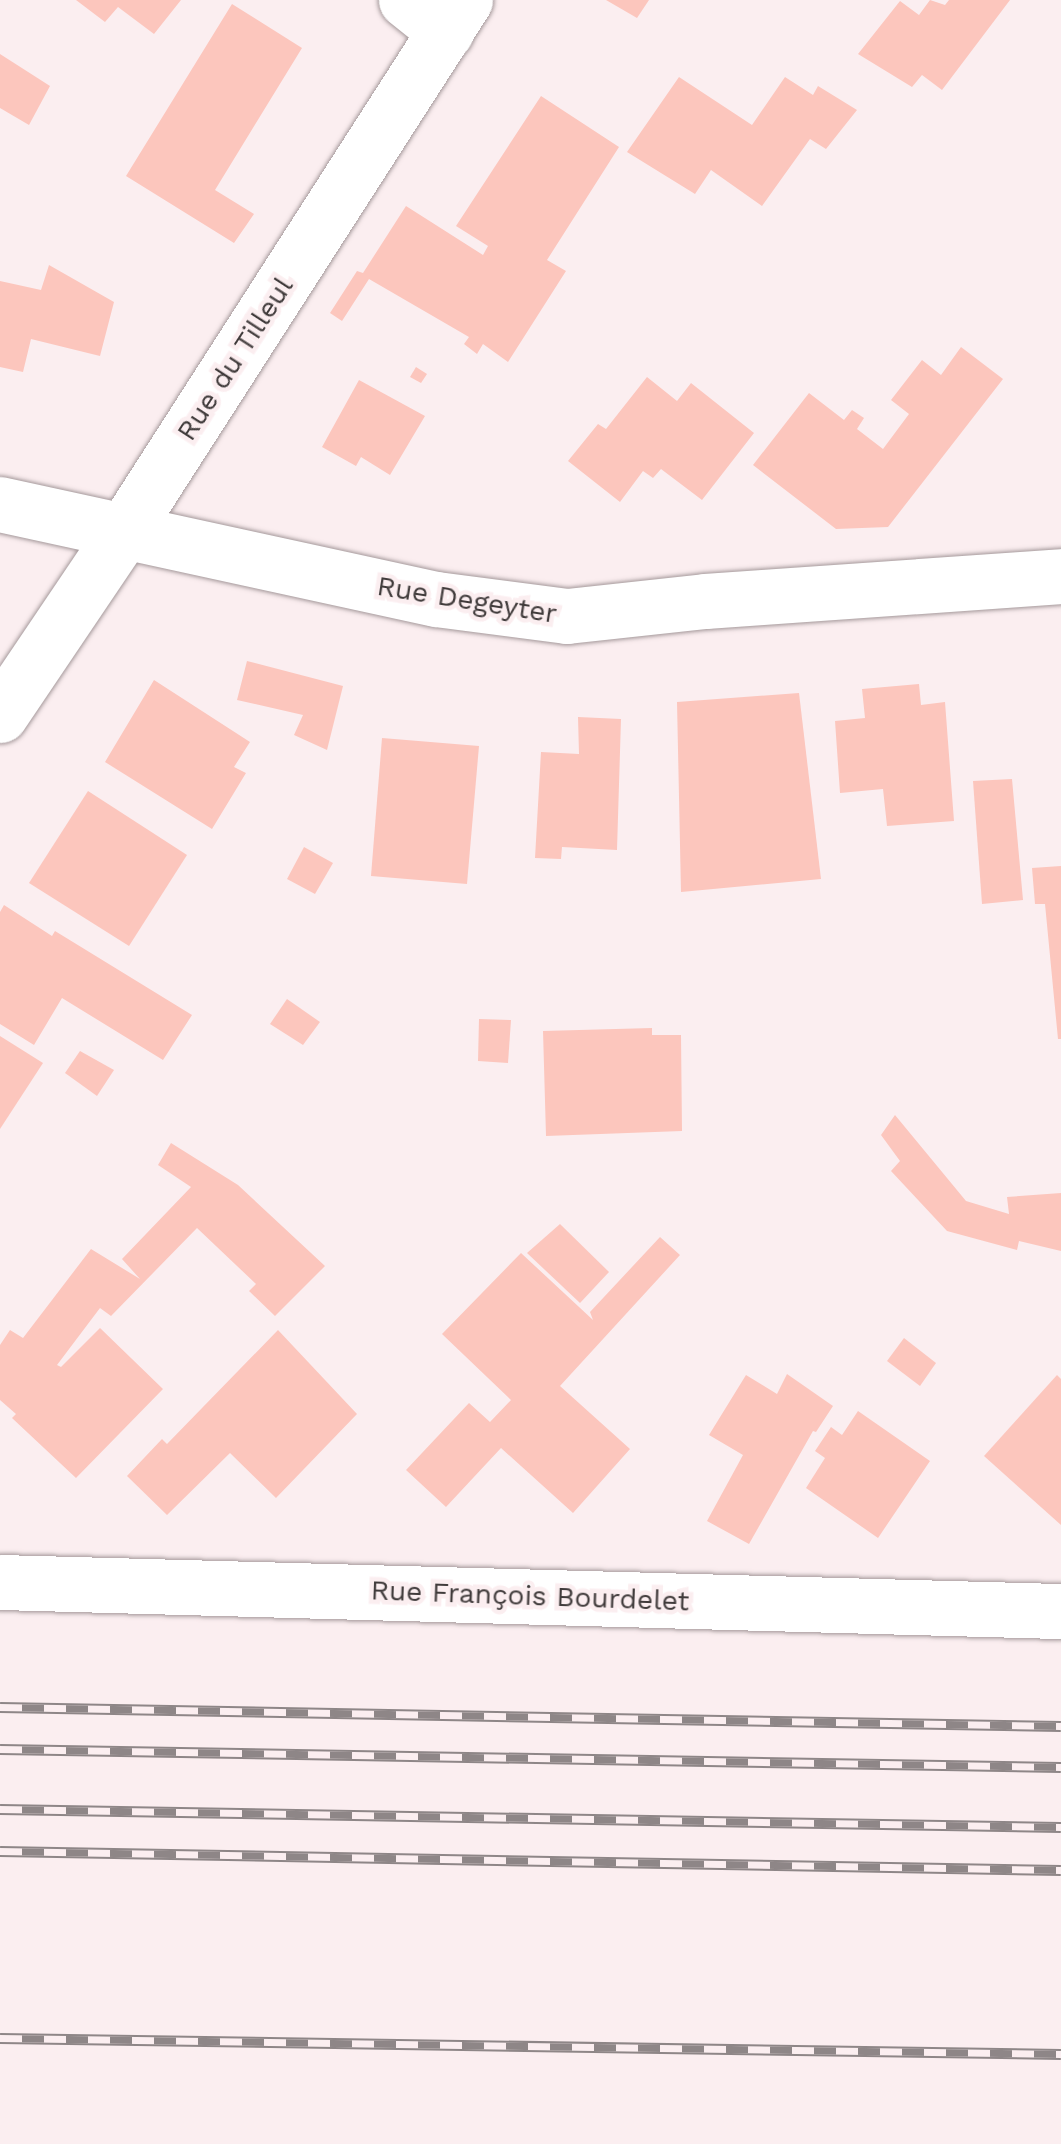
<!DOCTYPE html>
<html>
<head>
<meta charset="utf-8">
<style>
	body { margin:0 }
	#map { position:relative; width:1061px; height:2144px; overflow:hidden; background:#fbeef0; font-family:"Work Sans",sans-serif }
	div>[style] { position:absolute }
	.building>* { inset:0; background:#fcc6bd }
	.roads { filter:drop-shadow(0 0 2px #a5999b) drop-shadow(0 0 2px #a5999b) }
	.minor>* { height:55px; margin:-27.5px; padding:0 27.5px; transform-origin:27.5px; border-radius:27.5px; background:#fff }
	.rail>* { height:11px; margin-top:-5.5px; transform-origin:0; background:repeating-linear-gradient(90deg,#fbeef0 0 22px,#8e8687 0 44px); box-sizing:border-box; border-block:2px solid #8e8687 }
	span { translate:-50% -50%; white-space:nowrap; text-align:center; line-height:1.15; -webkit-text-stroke:9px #fbeef0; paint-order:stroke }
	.street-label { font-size:28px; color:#403b3b }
</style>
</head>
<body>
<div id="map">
	<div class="building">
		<div style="clip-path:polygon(76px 0,181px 0,154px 34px,118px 7px,105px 22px)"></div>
		<div style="clip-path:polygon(606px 0,649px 0,637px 18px)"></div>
		<div style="clip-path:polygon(930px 0,945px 5px,949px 0,1010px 0,942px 90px,922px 75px,912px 87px,858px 54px,900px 1px,919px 15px)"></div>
		<div style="clip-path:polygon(232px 4px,302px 48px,215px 190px,254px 214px,234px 243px,126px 176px)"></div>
		<div style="clip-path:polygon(0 54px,50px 86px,29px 125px,0 108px)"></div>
		<div style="clip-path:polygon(679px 77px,752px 125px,785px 77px,813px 95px,818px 86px,857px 110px,826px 149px,810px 139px,762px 206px,711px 170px,695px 194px,627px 152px)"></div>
		<div style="clip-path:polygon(541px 96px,619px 147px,547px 260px,566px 271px,508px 362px,483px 344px,477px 354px,464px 344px,469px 337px,369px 279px,342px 321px,330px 313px,357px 271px,363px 273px,406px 206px,483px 255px,488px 246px,456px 226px)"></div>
		<div style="clip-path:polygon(49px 265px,114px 302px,100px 356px,31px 339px,23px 372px,0 367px,0 281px,41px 290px)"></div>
		<div style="clip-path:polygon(961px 347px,1003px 379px,888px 527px,836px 529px,753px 465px,809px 393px,844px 420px,852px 410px,864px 418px,857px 429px,883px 449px,909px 414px,891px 400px,922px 360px,941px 375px)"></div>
		<div style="clip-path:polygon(416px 367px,427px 374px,421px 383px,410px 377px)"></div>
		<div style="clip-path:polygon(647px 377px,677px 401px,691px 383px,754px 433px,702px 500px,661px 469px,653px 478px,643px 471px,620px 502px,568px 461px,598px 424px,606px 429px)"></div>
		<div style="clip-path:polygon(359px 380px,425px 416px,390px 475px,361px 457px,356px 466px,322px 447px)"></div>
		<div style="clip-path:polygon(247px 661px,343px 686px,327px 750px,294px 735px,303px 715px,237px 700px)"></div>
		<div style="clip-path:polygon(154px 680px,250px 742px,234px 767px,246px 773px,212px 829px,105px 762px)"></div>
		<div style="clip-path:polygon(919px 684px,921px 705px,945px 702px,954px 821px,887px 826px,883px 789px,840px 793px,835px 721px,865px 718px,862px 689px)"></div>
		<div style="clip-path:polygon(799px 693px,821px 879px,681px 892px,677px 702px)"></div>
		<div style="clip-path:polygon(578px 717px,621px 719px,617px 850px,562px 847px,561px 859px,535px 858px,541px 752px,579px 754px)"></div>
		<div style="clip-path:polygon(382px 738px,479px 746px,467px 884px,371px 876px)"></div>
		<div style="clip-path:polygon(1012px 779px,1023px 900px,982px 904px,973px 781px)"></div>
		<div style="clip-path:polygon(88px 791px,187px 855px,129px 946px,29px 883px)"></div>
		<div style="clip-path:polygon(304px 847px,333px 863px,315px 894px,287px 879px)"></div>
		<div style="clip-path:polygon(1061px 866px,1061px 1039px,1058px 1039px,1045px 904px,1035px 904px,1032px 868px)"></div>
		<div style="clip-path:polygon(4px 905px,52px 936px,55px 931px,192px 1015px,163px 1060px,62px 998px,34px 1045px,0 1024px,0 912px)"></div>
		<div style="clip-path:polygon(287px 999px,320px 1022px,303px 1045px,270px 1024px)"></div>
		<div style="clip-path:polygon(479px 1019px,511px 1020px,508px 1063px,478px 1061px)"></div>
		<div style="clip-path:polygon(652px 1028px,652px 1035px,681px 1035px,682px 1131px,546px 1136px,543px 1031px)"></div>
		<div style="clip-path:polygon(0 1036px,43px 1063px,0 1129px)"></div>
		<div style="clip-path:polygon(80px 1051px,114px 1070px,97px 1096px,65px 1073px)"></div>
		<div style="clip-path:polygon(895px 1115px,966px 1201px,1009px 1214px,1007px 1197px,1061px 1193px,1061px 1251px,1019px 1241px,1017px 1250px,947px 1231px,891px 1171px,900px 1161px,881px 1135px)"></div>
		<div style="clip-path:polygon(171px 1143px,238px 1185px,325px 1266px,275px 1316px,249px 1291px,256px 1284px,197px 1228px,111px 1316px,100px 1308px,57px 1365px,61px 1367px,100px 1328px,163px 1389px,76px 1478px,12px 1418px,16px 1414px,0 1400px,0 1345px,10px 1330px,23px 1338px,91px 1249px,140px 1279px,122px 1259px,191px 1187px,158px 1165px)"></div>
		<div style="clip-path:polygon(560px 1224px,609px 1272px,580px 1303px,527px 1253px)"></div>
		<div style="clip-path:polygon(660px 1237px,680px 1255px,560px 1386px,630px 1449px,573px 1513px,501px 1448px,446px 1507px,406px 1470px,469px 1403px,490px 1422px,511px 1400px,442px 1334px,521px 1253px,593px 1320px,590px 1312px)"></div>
		<div style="clip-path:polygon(278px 1330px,357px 1414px,276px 1498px,230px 1453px,167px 1515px,127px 1476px,162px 1439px,167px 1444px)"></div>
		<div style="clip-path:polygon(904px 1338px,936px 1363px,920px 1386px,887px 1361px)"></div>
		<div style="clip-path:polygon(787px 1374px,833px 1406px,816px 1432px,813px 1431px,749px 1544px,707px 1521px,743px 1455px,709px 1435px,746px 1375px,777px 1394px)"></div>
		<div style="clip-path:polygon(1057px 1375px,1061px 1379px,1061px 1525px,984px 1456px)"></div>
		<div style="clip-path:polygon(858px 1411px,930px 1461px,878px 1538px,806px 1488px,825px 1458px,815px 1451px,831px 1427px,842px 1435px)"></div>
	</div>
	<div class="roads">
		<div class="minor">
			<div style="left:406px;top:0;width:51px;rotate:38.7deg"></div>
			<div style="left:0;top:504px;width:446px;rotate:12.3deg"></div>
			<div style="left:436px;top:599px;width:132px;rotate:7.4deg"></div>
			<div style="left:567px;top:616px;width:139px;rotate:-6.2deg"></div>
			<div style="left:705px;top:601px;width:357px;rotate:-4deg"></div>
			<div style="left:0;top:715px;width:222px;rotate:-56deg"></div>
			<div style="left:124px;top:531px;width:631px;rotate:-57.29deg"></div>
			<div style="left:0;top:1582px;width:1061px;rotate:1.57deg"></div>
		</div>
	</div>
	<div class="rail">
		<div style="left:0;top:1707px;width:1061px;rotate:1.03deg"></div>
		<div style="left:0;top:1749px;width:1061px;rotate:0.97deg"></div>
		<div style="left:0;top:1809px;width:1061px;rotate:0.97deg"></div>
		<div style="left:0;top:1851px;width:1061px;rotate:1.03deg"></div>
		<div style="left:0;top:2038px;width:1061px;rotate:0.86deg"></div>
	</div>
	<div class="street-label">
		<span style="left:235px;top:359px;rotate:-57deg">Rue du Tilleul</span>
		<span style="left:467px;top:600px;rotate:9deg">Rue Degeyter</span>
		<span style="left:530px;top:1596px;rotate:2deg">Rue François Bourdelet</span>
	</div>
</div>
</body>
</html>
